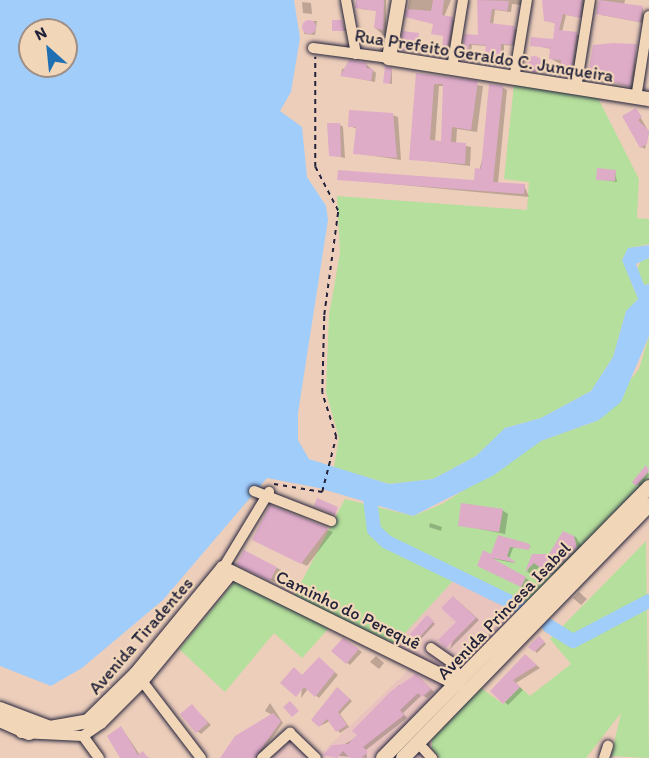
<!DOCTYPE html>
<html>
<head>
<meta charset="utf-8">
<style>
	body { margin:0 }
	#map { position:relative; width:649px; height:758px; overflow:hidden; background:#edcebb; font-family:Itim,sans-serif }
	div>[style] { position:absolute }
	.built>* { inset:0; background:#e9c4bf }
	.green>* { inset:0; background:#b5df9c }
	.water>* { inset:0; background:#a1cdfb }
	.shadow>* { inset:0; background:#0003 }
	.river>* { height:14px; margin:-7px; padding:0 7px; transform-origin:7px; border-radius:7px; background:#a1cdfb }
	.building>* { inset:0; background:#dfacc8 }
	.round { border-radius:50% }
	.path>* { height:1.5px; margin-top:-0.75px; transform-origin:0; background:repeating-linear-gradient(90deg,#22223b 0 4.5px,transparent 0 9px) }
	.roads { filter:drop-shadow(0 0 2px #22223b) drop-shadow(0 0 2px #22223b) }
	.minor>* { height:10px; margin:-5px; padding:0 5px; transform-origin:5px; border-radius:5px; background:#f1d6b8 }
	.major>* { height:14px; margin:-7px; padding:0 7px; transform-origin:7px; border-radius:7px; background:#f1d6b8 }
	span { translate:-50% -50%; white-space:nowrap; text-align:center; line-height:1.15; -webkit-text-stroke:4.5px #f1d6b8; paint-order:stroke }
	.street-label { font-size:18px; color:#22223b }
	.north { position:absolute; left:18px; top:18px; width:60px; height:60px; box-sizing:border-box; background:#f1d6b8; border:2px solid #9e8e86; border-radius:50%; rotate:333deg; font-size:16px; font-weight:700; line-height:24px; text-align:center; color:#22223b }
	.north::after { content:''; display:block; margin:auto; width:21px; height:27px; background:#1f6fb2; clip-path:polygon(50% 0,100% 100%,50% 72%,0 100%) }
</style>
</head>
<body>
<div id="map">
	<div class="built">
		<div style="clip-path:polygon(447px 574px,530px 617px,407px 739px,426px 758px,270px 758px,292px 736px,318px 756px,418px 661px,388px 645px)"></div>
	</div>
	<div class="green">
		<div style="clip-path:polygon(514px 84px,598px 98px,639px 179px,637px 218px,649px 219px,649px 244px,629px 248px,622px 259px,638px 299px,626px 311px,613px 357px,591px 391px,541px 418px,505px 428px,476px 456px,433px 479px,389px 484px,334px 467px,339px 438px,326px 392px,329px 315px,340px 253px,337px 196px,527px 210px,529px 182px,504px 179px)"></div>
		<div style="clip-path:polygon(643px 257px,649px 258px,649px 284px,644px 285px,636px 271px)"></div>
		<div style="clip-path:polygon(649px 336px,649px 478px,519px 614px,453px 581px,395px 644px,293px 598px,345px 499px,413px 516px,442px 504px,541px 441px,599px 420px,639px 369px)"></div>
		<div style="clip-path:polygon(646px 541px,649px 758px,611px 756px,621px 713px,586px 758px,440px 758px,432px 749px,432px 738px,481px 688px,503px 704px,520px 687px,530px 696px,571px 664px,550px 639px)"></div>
		<div style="clip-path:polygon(235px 581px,329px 628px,302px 658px,274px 633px,225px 692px,179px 649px)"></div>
	</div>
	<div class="water">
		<div style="clip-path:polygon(evenodd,0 0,294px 0,300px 38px,291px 92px,280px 111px,302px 127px,307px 177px,326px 206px,328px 220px,298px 413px,298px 440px,309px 459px,389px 484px,433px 479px,476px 456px,505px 428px,541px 418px,591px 391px,613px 357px,626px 311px,638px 299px,622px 260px,628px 248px,649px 245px,649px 258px,636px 264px,644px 285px,649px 284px,649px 336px,621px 402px,599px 420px,541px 441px,494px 475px,413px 516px,319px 488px,267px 478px,163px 600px,82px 668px,51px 686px,0 666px,0 0,30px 30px,66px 30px,66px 66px,30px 66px,30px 30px)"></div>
	</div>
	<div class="shadow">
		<div style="clip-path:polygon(358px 0,386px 0,386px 37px,375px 28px,378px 11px,360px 9px)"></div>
		<div style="clip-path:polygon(409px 0,451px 0,444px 17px,455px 20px,449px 56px,445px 36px,435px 24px,407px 17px)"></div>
		<div style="clip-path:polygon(478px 0,523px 0,522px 5px,512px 4px,511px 12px,495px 10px,493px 25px,518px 30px,515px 46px,504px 45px,504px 66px,489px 60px,488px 46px,472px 45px,470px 61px,463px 58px,466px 35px,480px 36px)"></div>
		<div style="clip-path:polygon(545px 0,589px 0,583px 18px,566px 15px,562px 32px,579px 35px,574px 72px,550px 58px,551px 49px,532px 45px,555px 40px,556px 24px,546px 20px)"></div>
		<div style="clip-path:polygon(599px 0,625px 0,624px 5px,643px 8px,644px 23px,601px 15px)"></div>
		<div style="clip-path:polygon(302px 2px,311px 3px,312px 14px,303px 13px)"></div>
		<div style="clip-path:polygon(307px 21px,317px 21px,315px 35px,304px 34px)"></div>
		<div style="clip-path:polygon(342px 22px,346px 31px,334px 30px)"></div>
		<div style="clip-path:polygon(418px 35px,421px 51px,401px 50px)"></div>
		<div style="clip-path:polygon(636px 46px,634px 88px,593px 76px)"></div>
		<div style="clip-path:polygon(526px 60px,546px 62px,544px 71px,525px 67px)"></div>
		<div style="clip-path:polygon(366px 64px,376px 73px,375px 82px,341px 75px,342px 69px)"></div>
		<div style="clip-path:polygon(392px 69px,392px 84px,387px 83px)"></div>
		<div style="clip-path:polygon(evenodd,418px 75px,483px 86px,477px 132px,457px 129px,456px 144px,471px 147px,470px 166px,410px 159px,418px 75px,439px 86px,445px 86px,443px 143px,435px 142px,439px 86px)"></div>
		<div style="clip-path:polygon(502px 87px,507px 90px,498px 183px,524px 185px,529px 197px,339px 179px,476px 182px)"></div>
		<div style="clip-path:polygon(636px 110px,649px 132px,645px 149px,641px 147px)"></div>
		<div style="clip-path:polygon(392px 115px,398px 117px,401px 160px,355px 153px,357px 129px,350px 126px)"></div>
		<div style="clip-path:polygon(339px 124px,343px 127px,345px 158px,330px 155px)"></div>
		<div style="clip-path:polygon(615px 171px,617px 182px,598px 179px)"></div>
		<div style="clip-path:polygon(646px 467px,649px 475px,640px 486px,637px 484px)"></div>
		<div style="clip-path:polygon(270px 507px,333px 532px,307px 566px,260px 542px)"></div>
		<div style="clip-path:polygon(502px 510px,508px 514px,505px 534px,459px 525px)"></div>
		<div style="clip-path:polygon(430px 523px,442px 527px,441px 531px,429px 527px)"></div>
		<div style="clip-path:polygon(563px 533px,576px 537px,583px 549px,556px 577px,540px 566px,532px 574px,527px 572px,533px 556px,550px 556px)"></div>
		<div style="clip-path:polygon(499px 536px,532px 547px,513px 548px,509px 559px,514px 563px,489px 558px,529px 580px,524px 588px,478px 565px,484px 552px,492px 556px)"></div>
		<div style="clip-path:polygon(244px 552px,281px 570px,275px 582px,238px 564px)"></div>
		<div style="clip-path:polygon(579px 592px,587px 599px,581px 605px,573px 598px)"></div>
		<div style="clip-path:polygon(457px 600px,479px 620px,450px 649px,458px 622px)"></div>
		<div style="clip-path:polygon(430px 619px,435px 624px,420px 640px,417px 639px)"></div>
		<div style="clip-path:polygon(542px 640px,546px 644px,537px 653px,535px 651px)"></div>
		<div style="clip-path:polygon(348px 642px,362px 652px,350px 665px,346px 662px)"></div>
		<div style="clip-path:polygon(376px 656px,384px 663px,379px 669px,370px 662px)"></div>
		<div style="clip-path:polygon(525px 656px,540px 668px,516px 683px,523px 690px,508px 705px,492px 691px)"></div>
		<div style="clip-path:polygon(319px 658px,338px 675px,319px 698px,308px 689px,301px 698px,303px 676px)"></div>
		<div style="clip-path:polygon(420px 678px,434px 692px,427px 698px,422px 695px,403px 713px,407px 718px,366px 750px,367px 758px,325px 755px,359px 736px,354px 731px,399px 685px,404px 688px)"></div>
		<div style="clip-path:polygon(338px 688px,352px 701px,340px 714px,349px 727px,340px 733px,330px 721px,320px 726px)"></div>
		<div style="clip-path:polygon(270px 703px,283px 723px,257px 758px,221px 758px,272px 715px,265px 711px)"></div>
		<div style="clip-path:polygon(192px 706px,211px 725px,201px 734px,197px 731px)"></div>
		<div style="clip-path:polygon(121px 727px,140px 755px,150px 758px,121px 758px,109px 736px)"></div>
	</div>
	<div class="river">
		<div style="left:369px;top:490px;width:40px;rotate:82.9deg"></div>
		<div style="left:374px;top:530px;width:18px;rotate:43deg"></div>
		<div style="left:387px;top:542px;width:151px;rotate:25.9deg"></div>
		<div style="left:549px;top:626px;width:28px;rotate:32deg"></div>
		<div style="left:573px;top:641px;width:86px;rotate:-27.8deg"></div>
	</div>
	<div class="building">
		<div style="clip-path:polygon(356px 0,384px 0,383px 37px,383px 30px,374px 28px,376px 11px,355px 8px)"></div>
		<div style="clip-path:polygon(433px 0,444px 0,442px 15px,453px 17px,446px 56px,442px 55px,443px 36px,431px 34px,433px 24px,405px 17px,407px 9px,431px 11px)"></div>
		<div style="clip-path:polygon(477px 0,509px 1px,507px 11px,492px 9px,490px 23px,515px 26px,512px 45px,501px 44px,501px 66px,484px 59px,486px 45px,469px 44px,467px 60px,461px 59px,465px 34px,478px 35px)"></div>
		<div style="clip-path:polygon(542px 0,582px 0,580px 18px,563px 14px,559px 30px,577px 32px,571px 72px,560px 70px,561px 60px,549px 59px,550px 48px,530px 46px,531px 37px,553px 39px,555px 23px,544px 21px)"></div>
		<div style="clip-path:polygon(599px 0,643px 6px,640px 22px,596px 14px)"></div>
		<div class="round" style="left:302px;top:20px;width:14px;height:14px"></div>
		<div style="clip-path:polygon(332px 20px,342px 20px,344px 31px,332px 31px)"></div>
		<div style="clip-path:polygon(403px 31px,419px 33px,417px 49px,399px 51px)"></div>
		<div style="clip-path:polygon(613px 43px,637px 44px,630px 87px,588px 75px,593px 45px)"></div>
		<div class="round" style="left:526px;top:56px;width:16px;height:16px"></div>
		<div style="clip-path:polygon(349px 60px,367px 63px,366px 68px,373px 69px,371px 81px,340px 76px)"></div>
		<div style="clip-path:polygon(385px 66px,392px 68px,390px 84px,383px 83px)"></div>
		<div style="clip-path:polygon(evenodd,416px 73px,478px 81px,471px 130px,452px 127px,451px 142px,466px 143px,465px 164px,409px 160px,416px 73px,434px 84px,443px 84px,441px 141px,430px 140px,434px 84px)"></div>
		<div style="clip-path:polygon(489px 84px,503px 86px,493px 182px,525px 184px,524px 194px,337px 180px,338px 170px,474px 180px,475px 168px,481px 169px)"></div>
		<div style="clip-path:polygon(636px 108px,642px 117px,638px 120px,649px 131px,647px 144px,640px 148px,622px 116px)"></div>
		<div style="clip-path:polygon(349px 110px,393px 113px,397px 158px,353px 154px,356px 127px,348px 127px)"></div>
		<div style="clip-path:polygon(327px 123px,340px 123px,341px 157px,329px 156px)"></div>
		<div style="clip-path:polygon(597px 168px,616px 170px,615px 181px,596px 180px)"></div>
		<div style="clip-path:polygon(646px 465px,649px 471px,636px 486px,632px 482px)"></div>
		<div style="clip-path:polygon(317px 498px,338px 507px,335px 515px,314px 506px)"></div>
		<div style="clip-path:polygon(461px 503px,503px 509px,499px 532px,458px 526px)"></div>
		<div style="clip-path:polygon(270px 505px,328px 528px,301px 564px,252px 540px)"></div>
		<div style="clip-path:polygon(563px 531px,574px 536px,577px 548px,550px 575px,534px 563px,525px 572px,532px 554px,549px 554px)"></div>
		<div style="clip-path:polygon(498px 535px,530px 544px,529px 550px,510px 547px,507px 556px,517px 563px,492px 558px,526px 577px,521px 587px,477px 566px,483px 550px,491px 554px)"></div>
		<div style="clip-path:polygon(244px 550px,277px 567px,270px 581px,236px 565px)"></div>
		<div style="clip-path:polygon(453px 596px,476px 618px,446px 648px,438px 640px,456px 622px,441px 608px)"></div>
		<div style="clip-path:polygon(427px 615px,434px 621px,417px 640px,410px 634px)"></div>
		<div style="clip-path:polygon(539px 636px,545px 642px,534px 652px,528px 647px)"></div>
		<div style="clip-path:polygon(343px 638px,359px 649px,346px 664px,331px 651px)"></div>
		<div style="clip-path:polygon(525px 654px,537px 665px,513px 680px,520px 687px,503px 704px,490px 691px)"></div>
		<div style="clip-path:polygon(319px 657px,335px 672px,315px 697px,304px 687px,296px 697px,280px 683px,294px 667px,302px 675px)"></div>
		<div style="clip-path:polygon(416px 674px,431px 689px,422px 697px,418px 693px,400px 710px,404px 715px,363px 747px,368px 752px,361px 758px,350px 758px,343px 751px,337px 758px,323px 755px,332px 745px,348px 744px,357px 735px,352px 731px,390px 692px)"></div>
		<div style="clip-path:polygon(337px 687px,350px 699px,338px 712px,347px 725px,336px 732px,327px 719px,319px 727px,311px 720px)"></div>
		<div style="clip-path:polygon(290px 701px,299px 711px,292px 717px,283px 707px)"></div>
		<div style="clip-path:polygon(192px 704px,208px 723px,196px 733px,180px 714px)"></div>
		<div style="clip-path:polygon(273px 713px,281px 721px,255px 758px,220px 758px,235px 736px)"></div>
		<div style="clip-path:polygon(121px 726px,138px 755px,143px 751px,148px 758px,120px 758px,107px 736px)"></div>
	</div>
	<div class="path">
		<div style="left:274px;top:484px;width:49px;rotate:9.5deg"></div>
		<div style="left:322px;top:492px;width:57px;rotate:-75.7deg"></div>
		<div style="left:336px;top:437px;width:46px;rotate:-107.7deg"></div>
		<div style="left:322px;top:393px;width:78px;rotate:-88.5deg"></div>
		<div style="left:324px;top:315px;width:105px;rotate:-82.3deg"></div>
		<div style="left:338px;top:211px;width:50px;rotate:-117.6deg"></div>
		<div style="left:315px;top:167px;width:110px;rotate:-90deg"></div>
	</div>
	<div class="roads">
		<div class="minor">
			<div style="left:346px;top:0;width:55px;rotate:79.5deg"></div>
			<div style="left:313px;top:48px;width:77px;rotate:7.5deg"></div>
			<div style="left:452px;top:68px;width:69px;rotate:-80.8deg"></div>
			<div style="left:514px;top:79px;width:80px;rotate:-80.7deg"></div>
			<div style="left:576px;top:88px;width:89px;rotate:-81deg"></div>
			<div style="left:636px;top:98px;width:83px;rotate:-81deg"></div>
			<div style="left:254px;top:491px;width:83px;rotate:21.3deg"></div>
			<div style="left:223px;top:568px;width:89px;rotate:-58.8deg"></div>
			<div style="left:431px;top:648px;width:24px;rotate:35deg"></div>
			<div style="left:451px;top:662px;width:21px;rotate:62deg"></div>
			<div style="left:139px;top:677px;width:102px;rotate:52.6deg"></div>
			<div style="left:21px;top:733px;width:62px;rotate:2.8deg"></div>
			<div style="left:83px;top:736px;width:22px;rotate:-34deg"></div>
			<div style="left:101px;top:724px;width:59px;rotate:-45deg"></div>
			<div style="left:143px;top:682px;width:141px;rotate:-50.5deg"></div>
			<div style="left:83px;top:736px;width:27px;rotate:54deg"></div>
			<div style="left:418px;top:743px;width:21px;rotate:47deg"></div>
			<div style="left:262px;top:758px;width:38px;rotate:-42deg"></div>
			<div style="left:290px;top:733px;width:36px;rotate:44deg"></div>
			<div style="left:604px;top:758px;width:13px;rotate:-72deg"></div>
		</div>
		<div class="major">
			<div style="left:399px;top:0;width:59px;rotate:99.8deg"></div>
			<div style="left:389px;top:58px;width:263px;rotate:9deg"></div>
			<div style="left:0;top:709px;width:53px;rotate:20.8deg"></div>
			<div style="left:50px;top:728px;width:39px;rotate:-10deg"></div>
			<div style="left:88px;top:721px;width:67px;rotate:-44.4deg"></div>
			<div style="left:136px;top:674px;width:137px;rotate:-50.6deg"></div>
			<div style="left:223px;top:568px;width:262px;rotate:26.3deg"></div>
			<div style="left:0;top:720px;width:32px;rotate:24deg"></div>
			<div style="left:383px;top:758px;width:380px;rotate:-45.5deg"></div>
			<div style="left:403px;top:758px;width:353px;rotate:-45.8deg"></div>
		</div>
	</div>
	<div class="street-label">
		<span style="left:484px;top:56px;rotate:9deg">Rua Prefeito Geraldo C. Junqueira</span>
		<span style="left:348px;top:610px;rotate:26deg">Caminho do Perequê</span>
		<span style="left:504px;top:611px;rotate:-46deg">Avenida Princesa Isabel</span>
		<span style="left:141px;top:636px;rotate:-49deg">Avenida Tiradentes</span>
	</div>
	<div class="north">N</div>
</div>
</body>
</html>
